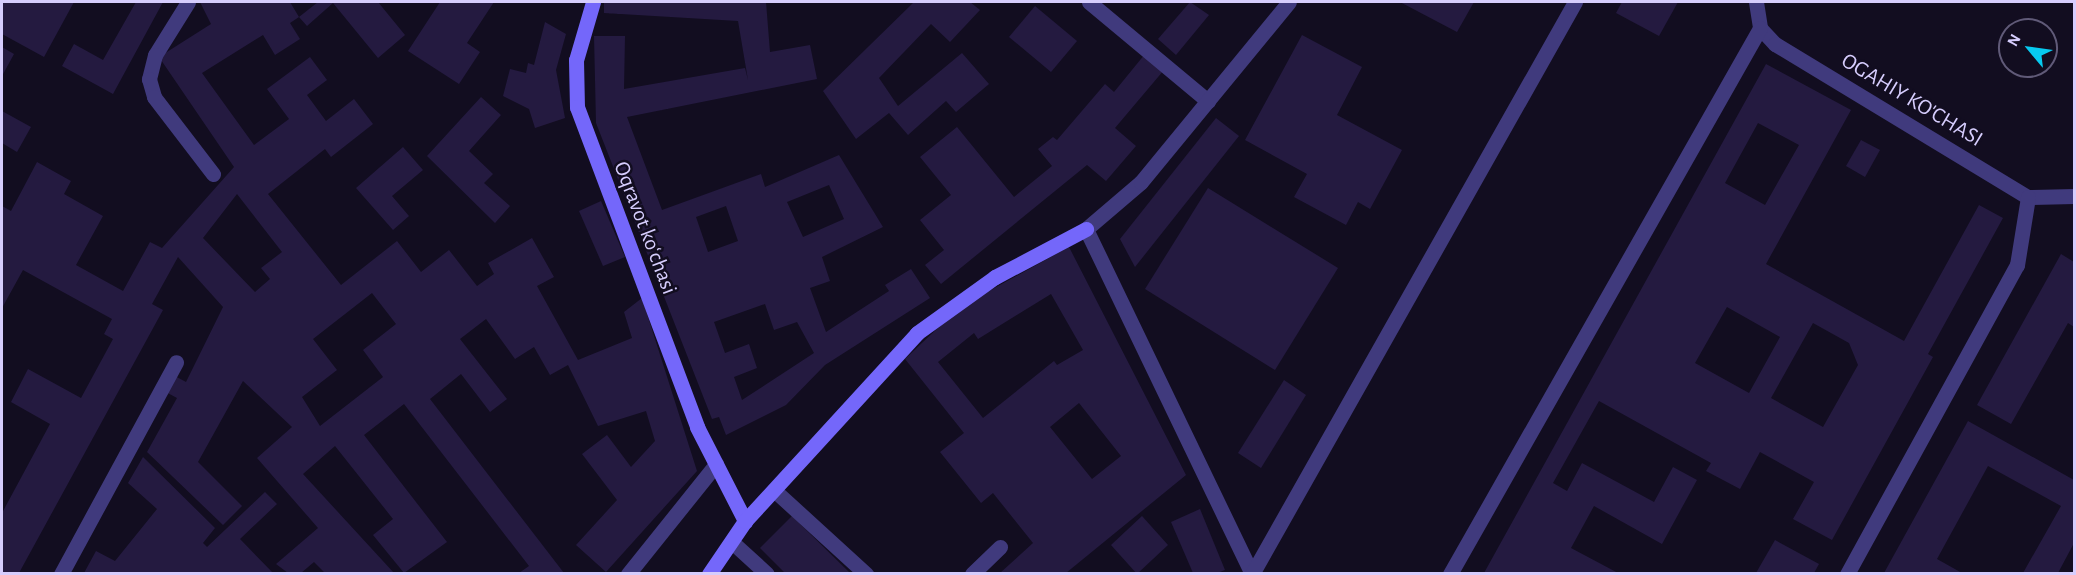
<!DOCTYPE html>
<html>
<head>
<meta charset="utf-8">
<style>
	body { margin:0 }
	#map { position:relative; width:2076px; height:575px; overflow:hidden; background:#120d20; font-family:"Alegreya Sans",sans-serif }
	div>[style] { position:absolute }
	.building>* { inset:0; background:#241a40 }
	.lane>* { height:15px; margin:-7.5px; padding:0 7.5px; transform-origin:7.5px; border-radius:7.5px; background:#403a7d }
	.street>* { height:15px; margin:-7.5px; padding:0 7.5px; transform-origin:7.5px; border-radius:7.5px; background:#403a7d }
	.secondary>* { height:15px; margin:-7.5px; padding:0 7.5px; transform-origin:7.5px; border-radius:7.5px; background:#7467fa }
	span { translate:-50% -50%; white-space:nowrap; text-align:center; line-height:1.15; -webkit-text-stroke:5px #120d20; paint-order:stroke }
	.street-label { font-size:22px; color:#d6cdfd }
	.frame { position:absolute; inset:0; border:3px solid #d6cdfd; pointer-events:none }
	.north { position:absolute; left:1998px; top:18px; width:60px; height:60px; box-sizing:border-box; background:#120d20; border:2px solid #605a78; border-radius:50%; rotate:299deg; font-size:16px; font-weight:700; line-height:24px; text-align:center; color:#d6cdfd }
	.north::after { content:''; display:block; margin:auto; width:21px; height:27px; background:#07caf0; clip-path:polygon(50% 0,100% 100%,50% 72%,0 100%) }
</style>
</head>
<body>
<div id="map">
	<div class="building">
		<div style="clip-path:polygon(2px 2px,74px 2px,44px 57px,2px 34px)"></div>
		<div style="clip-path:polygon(136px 2px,163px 2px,113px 94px,62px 66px,74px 44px,103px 60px)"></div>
		<div style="clip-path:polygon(evenodd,200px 2px,290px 2px,299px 17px,290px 23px,300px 39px,275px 55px,263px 35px,202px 73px,254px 145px,289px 119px,267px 89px,310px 57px,327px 80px,307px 95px,326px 121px,354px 99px,373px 124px,331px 157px,325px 149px,268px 194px,341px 285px,397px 241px,421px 272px,449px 250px,477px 286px,494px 274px,488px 263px,532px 238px,554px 277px,537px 286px,578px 360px,632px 338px,624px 312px,642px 298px,697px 471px,606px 572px,576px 545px,617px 500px,582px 454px,607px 435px,631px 467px,655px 441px,646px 411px,598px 426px,568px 365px,550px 375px,534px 347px,515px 359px,486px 319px,460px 339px,507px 399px,490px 412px,461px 374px,430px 399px,564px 573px,519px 573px,529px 566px,404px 404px,364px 435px,447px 542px,404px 573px,373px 535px,393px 519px,335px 446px,303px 474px,394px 573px,325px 573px,314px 562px,301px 573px,288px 573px,276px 564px,318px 528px,257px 458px,292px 427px,243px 381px,198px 462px,242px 506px,223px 525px,147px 452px,177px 398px,164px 391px,173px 375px,186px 382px,223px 307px,178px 257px,152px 304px,163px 310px,19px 573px,2px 573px,2px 513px,50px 424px,11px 402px,28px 369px,81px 398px,113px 339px,104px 334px,112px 319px,23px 270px,2px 308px,2px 206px,11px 211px,37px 162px,71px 181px,64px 194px,103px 216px,76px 265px,123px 291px,150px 242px,162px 248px,234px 167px,159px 57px,211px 24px,200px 2px,237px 194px,282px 252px,261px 268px,270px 279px,255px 292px,203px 238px,237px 194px,200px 2px,372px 293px,396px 324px,363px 350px,383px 377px,320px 426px,302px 397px,337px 370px,313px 339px,372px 293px)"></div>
		<div style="clip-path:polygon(318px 2px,378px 2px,405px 35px,378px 58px,333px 3px,307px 26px,299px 17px)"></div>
		<div style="clip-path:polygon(440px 2px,494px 2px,467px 43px,480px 52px,459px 84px,408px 51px)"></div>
		<div style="clip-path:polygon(evenodd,604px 2px,766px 2px,770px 52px,810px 45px,817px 79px,627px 117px,662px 210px,761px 174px,765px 187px,839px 155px,883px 227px,822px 257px,830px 281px,810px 288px,826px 332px,889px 291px,885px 285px,911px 269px,930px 298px,825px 365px,786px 405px,726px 435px,719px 417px,712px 419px,596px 123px,594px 36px,625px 36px,624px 89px,745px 68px,748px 80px,738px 21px,604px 13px,604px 2px,829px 185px,844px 219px,803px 237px,787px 202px,829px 185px,604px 2px,726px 206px,738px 241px,708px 252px,696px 217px,726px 206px,604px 2px,765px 304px,774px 330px,797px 322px,814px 353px,742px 400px,734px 377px,757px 368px,749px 344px,725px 353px,714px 322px,765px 304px)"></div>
		<div style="clip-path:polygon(914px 2px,970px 2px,980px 10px,950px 42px,931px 24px,879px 78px,898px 106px,962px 53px,989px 84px,956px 112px,946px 101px,908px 135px,889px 113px,856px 139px,823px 91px)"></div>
		<div style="clip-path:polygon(1190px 2px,1209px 15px,1176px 55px,1158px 39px)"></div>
		<div style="clip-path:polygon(1400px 2px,1474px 2px,1457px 32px)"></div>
		<div style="clip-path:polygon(1622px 2px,1678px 2px,1659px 36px,1616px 13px)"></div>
		<div style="clip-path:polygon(1035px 6px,1077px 41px,1051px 72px,1009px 37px)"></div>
		<div style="clip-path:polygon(545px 22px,566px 34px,556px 70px,565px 118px,535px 128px,529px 109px,503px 96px,510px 69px,526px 73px,528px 63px,534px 65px)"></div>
		<div style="clip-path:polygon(1302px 35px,1362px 67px,1337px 115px,1402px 150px,1370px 209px,1358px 202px,1346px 225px,1294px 197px,1307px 174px,1245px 140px)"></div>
		<div style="clip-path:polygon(2px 47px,14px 54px,2px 76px)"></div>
		<div style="clip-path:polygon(1145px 54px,1164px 70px,1115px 128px,1136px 146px,1106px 181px,1087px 165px,941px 284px,925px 265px,944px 250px,920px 220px,951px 195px,920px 157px,957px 127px,1014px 197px,1052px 166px,1038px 149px,1053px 137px,1057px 140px,1105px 84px,1114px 92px)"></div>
		<div style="clip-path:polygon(evenodd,1766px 64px,1851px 110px,1766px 264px,1904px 341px,1979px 205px,2003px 218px,1928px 354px,1933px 357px,1832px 540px,1793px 519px,1814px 482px,1760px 452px,1740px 489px,1706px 471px,1711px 463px,1599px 401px,1553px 483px,1567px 491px,1582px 463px,1654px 502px,1673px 467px,1697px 480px,1662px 544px,1594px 506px,1571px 548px,1618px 573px,1484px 573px,1766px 64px,1758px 123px,1799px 145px,1765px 205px,1725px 183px,1758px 123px,1766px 64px,1727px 307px,1780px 337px,1749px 393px,1695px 363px,1727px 307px,1766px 64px,1813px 323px,1849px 343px,1858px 365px,1823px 427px,1771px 398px,1813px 323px)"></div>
		<div style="clip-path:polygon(481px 97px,501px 115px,469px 151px,493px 174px,484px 183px,510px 206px,495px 223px,427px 156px)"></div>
		<div style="clip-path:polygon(2px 111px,31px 127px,17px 152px,2px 143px)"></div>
		<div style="clip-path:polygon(1216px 118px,1239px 136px,1135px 267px,1120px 239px)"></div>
		<div style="clip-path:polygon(1861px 140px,1880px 150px,1865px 177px,1846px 166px)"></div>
		<div style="clip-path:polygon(403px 147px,423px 170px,392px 196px,409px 216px,393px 230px,356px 188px)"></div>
		<div style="clip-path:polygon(1208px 188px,1338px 268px,1275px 370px,1145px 289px)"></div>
		<div style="clip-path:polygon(601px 201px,625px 257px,603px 266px,579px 211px)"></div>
		<div style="clip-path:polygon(evenodd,1069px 247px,1186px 475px,1066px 573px,1000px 573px,1033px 543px,993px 493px,981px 503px,940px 452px,964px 433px,905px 359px,960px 307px,1069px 247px,1051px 294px,1083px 350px,1057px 365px,1054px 361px,983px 418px,938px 362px,974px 333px,978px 339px,1051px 294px,1069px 247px,1079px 403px,1121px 456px,1092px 479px,1050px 427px,1079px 403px)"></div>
		<div style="clip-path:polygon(2061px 254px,2074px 262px,2074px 327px,2068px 323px,2011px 424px,1977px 405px)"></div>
		<div style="clip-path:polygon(1284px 380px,1306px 395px,1261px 468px,1238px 453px)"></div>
		<div style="clip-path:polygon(1968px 421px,2074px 480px,2074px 543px,2058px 573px,2023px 573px,2061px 506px,1988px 466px,1937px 559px,1962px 573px,1884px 573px)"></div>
		<div style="clip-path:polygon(143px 457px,215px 528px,203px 543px,207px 547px,265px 492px,277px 504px,240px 539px,273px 573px,84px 573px,96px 551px,115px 561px,157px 509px,128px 483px)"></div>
		<div style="clip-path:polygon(1200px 509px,1225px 570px,1217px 573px,1193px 573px,1171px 522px)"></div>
		<div style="clip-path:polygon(792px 516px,850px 573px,785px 573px,760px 548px)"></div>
		<div style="clip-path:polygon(1142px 516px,1168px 545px,1137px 574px,1111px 545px)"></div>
		<div style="clip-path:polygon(1775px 540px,1819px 564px,1814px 573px,1756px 573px)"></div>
	</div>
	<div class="lane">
		<div style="left:1089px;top:2px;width:155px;rotate:39.8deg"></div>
		<div style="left:774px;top:490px;width:125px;rotate:42.4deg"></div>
		<div style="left:732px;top:542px;width:47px;rotate:42.4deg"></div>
		<div style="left:972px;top:574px;width:39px;rotate:-44deg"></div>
	</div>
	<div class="street">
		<div style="left:188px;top:2px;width:62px;rotate:121.9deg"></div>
		<div style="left:155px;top:55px;width:25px;rotate:104deg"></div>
		<div style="left:149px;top:79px;width:19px;rotate:74deg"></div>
		<div style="left:154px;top:97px;width:97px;rotate:52.5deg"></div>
		<div style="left:1756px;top:2px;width:26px;rotate:81deg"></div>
		<div style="left:1760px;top:28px;width:22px;rotate:47deg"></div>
		<div style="left:1775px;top:44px;width:296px;rotate:31.2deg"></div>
		<div style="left:2028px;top:197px;width:46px;rotate:-1.2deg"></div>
		<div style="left:61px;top:574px;width:241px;rotate:-61.5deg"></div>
		<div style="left:628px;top:574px;width:141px;rotate:-51.3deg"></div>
		<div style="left:1252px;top:574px;width:383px;rotate:-115.7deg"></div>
		<div style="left:1086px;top:229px;width:72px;rotate:-40.5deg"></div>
		<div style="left:1141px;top:182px;width:233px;rotate:-50.6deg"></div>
		<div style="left:1252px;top:574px;width:657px;rotate:-60.55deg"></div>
		<div style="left:1450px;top:574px;width:628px;rotate:-60.41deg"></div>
		<div style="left:1847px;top:574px;width:353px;rotate:-61.2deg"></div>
		<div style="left:2017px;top:265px;width:69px;rotate:-80.8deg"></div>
	</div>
	<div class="secondary">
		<div style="left:593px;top:2px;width:60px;rotate:106.3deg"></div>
		<div style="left:576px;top:60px;width:47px;rotate:88.8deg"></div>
		<div style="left:577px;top:107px;width:342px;rotate:69.4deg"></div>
		<div style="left:697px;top:427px;width:106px;rotate:62.9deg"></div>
		<div style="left:709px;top:574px;width:64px;rotate:-55.8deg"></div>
		<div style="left:745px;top:521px;width:255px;rotate:-47.5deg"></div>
		<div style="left:917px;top:333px;width:96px;rotate:-35.7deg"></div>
		<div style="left:995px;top:277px;width:103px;rotate:-27.8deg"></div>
	</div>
	<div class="street-label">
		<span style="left:1912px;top:100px;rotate:31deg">OGAHIY KO'CHASI</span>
		<span style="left:645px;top:228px;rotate:69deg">Oqravot koʻchasi</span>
	</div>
	<div class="frame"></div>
	<div class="north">N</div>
</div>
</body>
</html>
